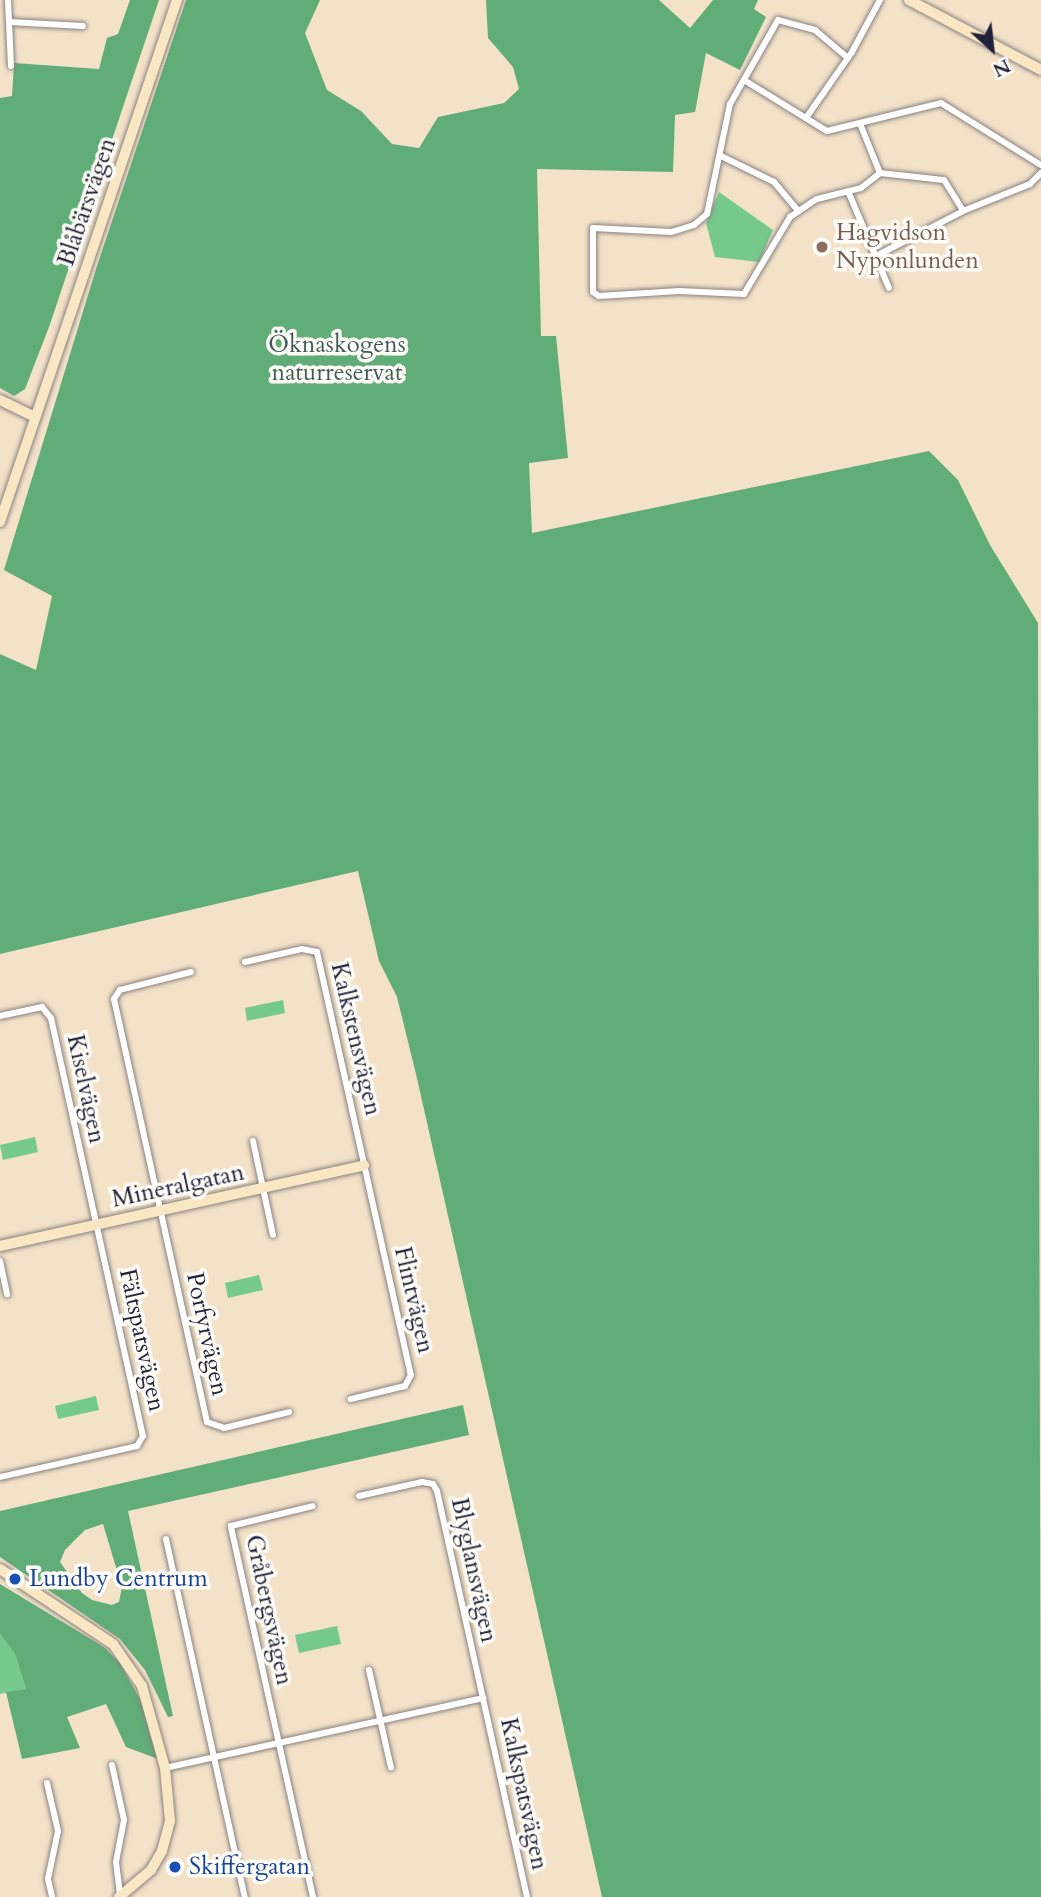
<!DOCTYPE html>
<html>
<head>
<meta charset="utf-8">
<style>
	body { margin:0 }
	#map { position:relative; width:1041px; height:1897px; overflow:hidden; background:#f3e2c8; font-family:Cardo,serif }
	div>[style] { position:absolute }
	.green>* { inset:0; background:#75c98d }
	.forest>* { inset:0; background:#60ad78 }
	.roads { filter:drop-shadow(0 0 2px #8a8282) drop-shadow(0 0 2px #8a8282) }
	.street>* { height:6px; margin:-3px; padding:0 3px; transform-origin:3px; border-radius:3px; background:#fff }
	.secondary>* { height:10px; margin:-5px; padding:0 5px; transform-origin:5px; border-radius:5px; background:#f9e7c3 }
	.dots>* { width:19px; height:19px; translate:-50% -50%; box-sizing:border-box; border:4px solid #fdfcf7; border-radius:50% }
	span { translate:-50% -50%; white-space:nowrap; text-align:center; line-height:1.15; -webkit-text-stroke:7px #fdfcf7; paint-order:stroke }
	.street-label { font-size:24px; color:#22223b }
	.education-label { font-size:24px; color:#785e54 }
	.left { translate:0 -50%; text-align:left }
	.park-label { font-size:24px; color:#3f5c58 }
	.transit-label { font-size:24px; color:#164399 }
	.north { position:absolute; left:957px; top:14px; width:70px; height:70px; -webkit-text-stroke:5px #fdfcf7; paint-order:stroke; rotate:153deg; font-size:19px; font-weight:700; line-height:28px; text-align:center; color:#22223b }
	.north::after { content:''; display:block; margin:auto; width:24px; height:32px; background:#22223b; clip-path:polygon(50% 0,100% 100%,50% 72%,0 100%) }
</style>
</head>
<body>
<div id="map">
	<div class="green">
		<div style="clip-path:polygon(719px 192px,773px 230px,759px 262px,715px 257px,706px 223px)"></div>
		<div style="clip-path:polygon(283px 1000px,285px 1013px,247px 1021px,245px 1008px)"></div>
		<div style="clip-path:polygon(35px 1137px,38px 1152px,3px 1160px,0 1145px)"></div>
		<div style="clip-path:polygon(259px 1275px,263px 1290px,228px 1298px,225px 1283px)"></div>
		<div style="clip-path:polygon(96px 1396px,99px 1410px,58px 1419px,55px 1406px)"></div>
		<div style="clip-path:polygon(337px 1626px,341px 1644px,299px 1653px,295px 1635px)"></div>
		<div style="clip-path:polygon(0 1634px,15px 1654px,26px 1689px,0 1694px)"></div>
	</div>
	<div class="forest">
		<div style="clip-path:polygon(130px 0,159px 0,49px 327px,25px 389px,14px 396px,0 388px,0 98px,12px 96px,14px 63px,99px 69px,107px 38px,118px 34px)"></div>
		<div style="clip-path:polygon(186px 0,320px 0,305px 33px,327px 90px,361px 111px,392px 144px,419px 148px,438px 117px,504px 103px,519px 89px,513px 67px,488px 38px,486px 0,659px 0,690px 28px,713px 0,758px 0,754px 9px,766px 17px,740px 70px,706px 53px,695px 112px,675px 115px,673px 172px,537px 169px,541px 336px,556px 336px,568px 458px,529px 463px,532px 533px,929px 451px,958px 480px,990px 545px,1038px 623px,1041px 1897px,602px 1897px,416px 1074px,397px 997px,379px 961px,358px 871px,0 954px,0 654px,36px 670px,52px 596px,4px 570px,96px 269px)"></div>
		<div style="clip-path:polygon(evenodd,463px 1405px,469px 1435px,128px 1511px,173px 1716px,168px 1717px,145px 1670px,120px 1639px,0 1557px,0 1511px,463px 1405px,103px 1524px,122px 1587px,119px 1602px,112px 1605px,92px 1600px,82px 1593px,60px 1562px,65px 1550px,85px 1530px,103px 1524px)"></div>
		<div style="clip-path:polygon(0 1584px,104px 1647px,120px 1663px,141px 1701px,158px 1759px,126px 1747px,106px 1704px,67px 1717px,80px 1748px,22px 1759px,6px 1692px,26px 1689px,15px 1654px,0 1634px)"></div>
	</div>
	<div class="roads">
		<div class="street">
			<div style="left:8px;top:0;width:66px;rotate:87.4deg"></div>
			<div style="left:9px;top:22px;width:74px;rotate:3.1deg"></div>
			<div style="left:848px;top:58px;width:43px;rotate:-139.7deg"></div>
			<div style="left:815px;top:30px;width:38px;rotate:-165deg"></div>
			<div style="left:778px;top:20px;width:97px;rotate:119.7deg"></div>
			<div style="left:730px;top:104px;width:112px;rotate:101.8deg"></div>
			<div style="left:707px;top:214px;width:17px;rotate:140deg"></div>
			<div style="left:694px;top:225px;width:24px;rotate:163deg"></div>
			<div style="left:671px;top:232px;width:78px;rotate:-177.1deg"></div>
			<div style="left:593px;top:228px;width:64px;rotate:90deg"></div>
			<div style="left:593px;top:292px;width:7px;rotate:34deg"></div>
			<div style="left:599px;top:296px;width:80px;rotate:-3.6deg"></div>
			<div style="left:679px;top:291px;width:65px;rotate:2.6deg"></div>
			<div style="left:744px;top:294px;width:90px;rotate:-59.1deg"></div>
			<div style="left:790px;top:217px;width:32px;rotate:-34deg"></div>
			<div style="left:817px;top:199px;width:45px;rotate:-14deg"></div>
			<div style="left:861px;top:188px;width:24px;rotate:-38deg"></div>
			<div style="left:744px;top:80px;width:97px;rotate:31.6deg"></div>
			<div style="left:827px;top:131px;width:117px;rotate:-13.8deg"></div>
			<div style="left:941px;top:103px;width:118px;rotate:31.8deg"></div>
			<div style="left:806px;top:118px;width:80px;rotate:-55.1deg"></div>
			<div style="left:852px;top:52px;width:59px;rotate:-61.7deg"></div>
			<div style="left:861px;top:126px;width:51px;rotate:68deg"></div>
			<div style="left:880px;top:173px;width:64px;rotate:6.2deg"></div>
			<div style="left:944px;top:180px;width:36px;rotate:58deg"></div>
			<div style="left:721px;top:156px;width:59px;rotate:26.1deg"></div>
			<div style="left:774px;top:182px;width:38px;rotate:50deg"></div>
			<div style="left:848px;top:191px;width:105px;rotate:67.1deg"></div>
			<div style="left:876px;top:256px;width:98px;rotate:-27.3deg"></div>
			<div style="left:963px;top:211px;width:72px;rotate:-21.9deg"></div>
			<div style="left:1030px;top:184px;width:16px;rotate:-45deg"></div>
			<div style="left:245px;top:962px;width:58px;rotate:-12.8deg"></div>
			<div style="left:302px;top:949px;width:15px;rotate:11deg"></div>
			<div style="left:317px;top:952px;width:433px;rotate:77.5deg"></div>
			<div style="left:411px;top:1375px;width:13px;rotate:119deg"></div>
			<div style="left:405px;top:1386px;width:56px;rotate:166.5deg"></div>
			<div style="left:191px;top:972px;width:73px;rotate:165.8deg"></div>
			<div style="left:120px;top:990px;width:11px;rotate:124deg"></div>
			<div style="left:114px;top:999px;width:433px;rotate:77.6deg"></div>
			<div style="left:207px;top:1422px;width:18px;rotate:19deg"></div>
			<div style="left:224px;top:1428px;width:67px;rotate:-13.8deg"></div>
			<div style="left:0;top:1016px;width:43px;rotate:-12.1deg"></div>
			<div style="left:42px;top:1007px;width:14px;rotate:51deg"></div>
			<div style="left:51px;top:1018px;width:428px;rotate:77.6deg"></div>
			<div style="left:143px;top:1436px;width:12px;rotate:121deg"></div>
			<div style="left:137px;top:1446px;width:140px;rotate:167.2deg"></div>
			<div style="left:253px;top:1141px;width:96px;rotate:78deg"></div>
			<div style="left:0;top:1261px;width:34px;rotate:78deg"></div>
			<div style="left:359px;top:1496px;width:65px;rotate:-12.5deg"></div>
			<div style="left:422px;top:1482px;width:11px;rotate:10deg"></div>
			<div style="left:433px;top:1484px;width:8px;rotate:60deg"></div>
			<div style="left:437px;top:1491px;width:416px;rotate:77.5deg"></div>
			<div style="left:166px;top:1539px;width:367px;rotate:77.6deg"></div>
			<div style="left:369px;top:1670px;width:100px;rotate:77.3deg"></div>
			<div style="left:112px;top:1765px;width:56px;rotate:77.7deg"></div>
			<div style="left:124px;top:1820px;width:43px;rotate:100.8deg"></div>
			<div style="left:116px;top:1862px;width:35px;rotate:83deg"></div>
			<div style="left:165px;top:1768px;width:326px;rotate:-12.4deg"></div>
			<div style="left:47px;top:1783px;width:49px;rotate:77.1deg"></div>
			<div style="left:58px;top:1831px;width:49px;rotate:101.8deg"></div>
			<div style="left:48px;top:1879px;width:18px;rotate:77deg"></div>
			<div style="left:313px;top:1897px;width:380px;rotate:-102.5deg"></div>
			<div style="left:231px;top:1526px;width:84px;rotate:-13.7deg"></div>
		</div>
		<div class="secondary">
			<div style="left:909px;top:0;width:149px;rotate:27.9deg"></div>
			<div style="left:0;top:400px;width:39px;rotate:26deg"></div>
			<div style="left:0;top:522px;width:551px;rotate:-71.27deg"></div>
			<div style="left:0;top:1246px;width:373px;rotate:-12.5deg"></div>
			<div style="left:0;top:1569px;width:136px;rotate:33.6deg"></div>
			<div style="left:113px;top:1644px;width:51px;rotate:55.4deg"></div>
			<div style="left:142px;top:1686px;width:85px;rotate:74.3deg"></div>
			<div style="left:165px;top:1768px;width:53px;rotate:84.6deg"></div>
			<div style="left:170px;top:1821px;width:31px;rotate:105deg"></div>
			<div style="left:162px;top:1851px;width:22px;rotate:120deg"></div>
			<div style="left:151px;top:1870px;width:42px;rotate:139.8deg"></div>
		</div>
	</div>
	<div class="dots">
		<div style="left:822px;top:247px;background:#8d6e63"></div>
		<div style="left:15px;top:1579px;background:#1a4fb4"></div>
		<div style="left:175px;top:1867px;background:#1a4fb4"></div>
	</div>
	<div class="street-label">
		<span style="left:87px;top:202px;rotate:-71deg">Blåbärsvägen</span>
		<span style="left:356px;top:1039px;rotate:77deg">Kalkstensvägen</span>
		<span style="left:86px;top:1089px;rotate:78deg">Kiselvägen</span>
		<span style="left:178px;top:1186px;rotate:-12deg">Mineralgatan</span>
		<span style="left:414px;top:1300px;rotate:77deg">Flintvägen</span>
		<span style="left:207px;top:1334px;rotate:78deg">Porfyrvägen</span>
		<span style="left:142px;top:1340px;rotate:78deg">Fältspatsvägen</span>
		<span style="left:474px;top:1570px;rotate:78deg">Blyglansvägen</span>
		<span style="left:269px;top:1610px;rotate:78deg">Gråbergsvägen</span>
		<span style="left:524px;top:1794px;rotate:78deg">Kalkspatsvägen</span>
	</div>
	<div class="education-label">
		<span class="left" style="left:836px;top:247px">Hagvidson<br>Nyponlunden</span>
	</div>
	<div class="park-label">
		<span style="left:337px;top:359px">Öknaskogens<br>naturreservat</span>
	</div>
	<div class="transit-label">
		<span class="left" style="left:29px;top:1579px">Lundby Centrum</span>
		<span class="left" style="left:189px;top:1867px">Skiffergatan</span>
	</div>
	<div class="north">N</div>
</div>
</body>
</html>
